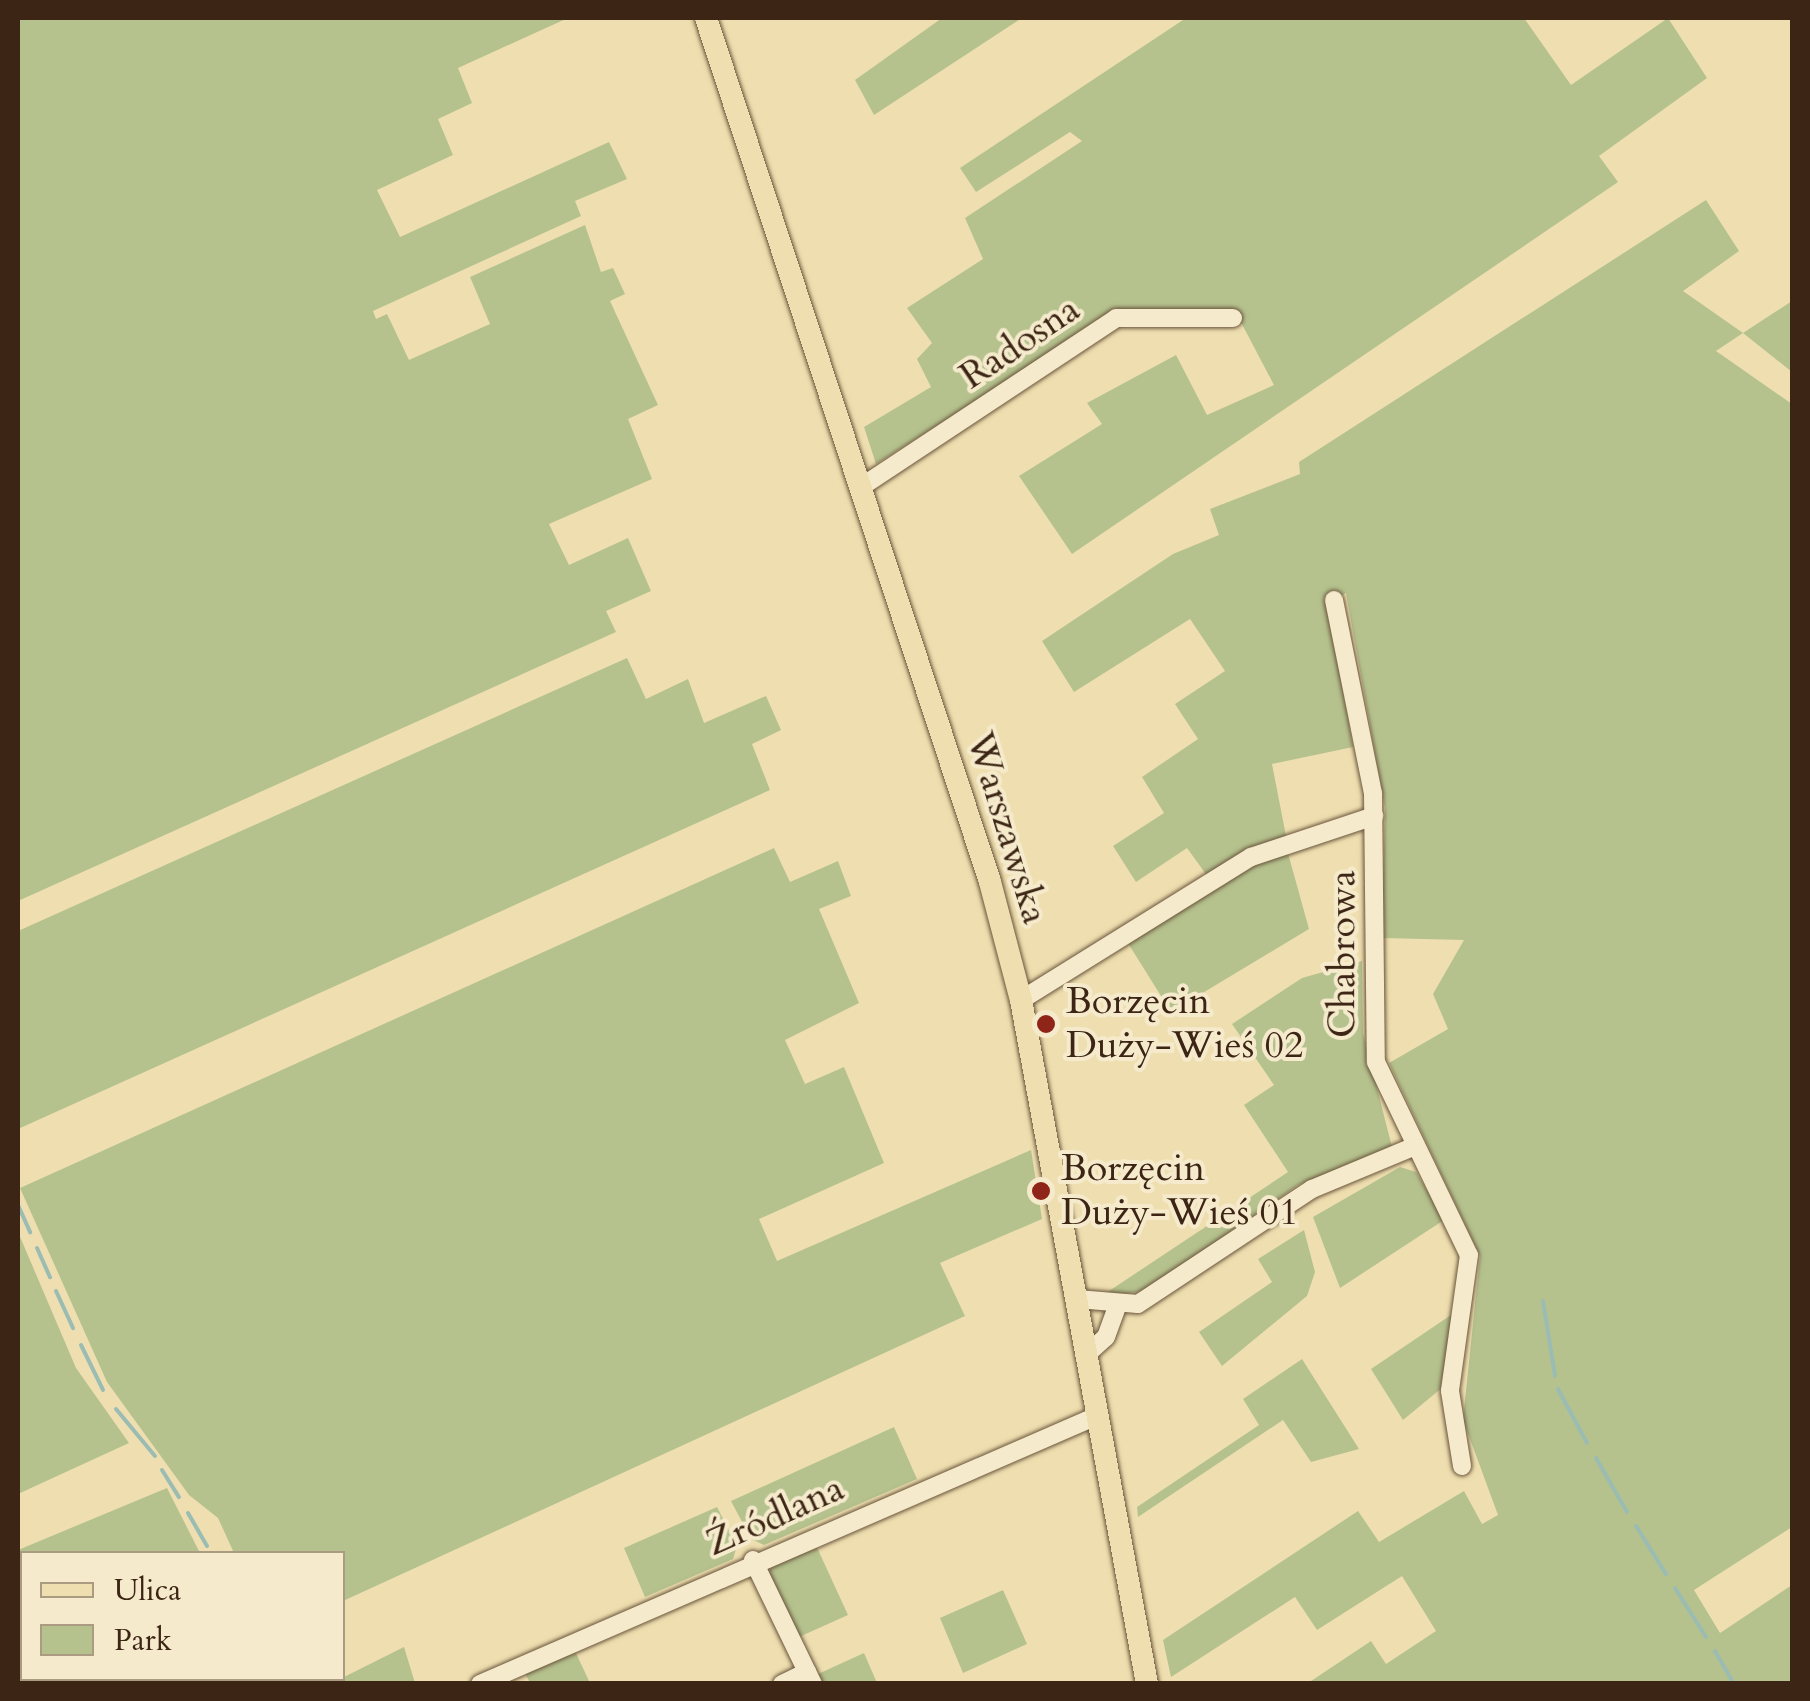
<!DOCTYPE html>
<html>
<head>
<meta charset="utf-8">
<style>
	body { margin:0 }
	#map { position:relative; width:1810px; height:1701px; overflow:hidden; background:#efdfb0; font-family:Cardo,serif }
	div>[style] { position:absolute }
	.green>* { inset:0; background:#b5c28e }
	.stream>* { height:4px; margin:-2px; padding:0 2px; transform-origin:2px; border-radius:2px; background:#9bbcb2 }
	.roads { filter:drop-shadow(0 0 2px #69543b) drop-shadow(0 0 2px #69543b) }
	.minor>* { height:18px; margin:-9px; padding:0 9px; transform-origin:9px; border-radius:9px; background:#f5eacc }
	.major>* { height:22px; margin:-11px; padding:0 11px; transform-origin:11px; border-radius:11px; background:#efdfb0 }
	.dots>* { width:28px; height:28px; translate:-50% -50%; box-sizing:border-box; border:5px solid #f5eacc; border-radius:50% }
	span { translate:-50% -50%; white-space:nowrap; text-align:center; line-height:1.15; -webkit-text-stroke:8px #f5eacc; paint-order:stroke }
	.street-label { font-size:38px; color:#3c2514 }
	.poi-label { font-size:38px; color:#3c2514 }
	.left { translate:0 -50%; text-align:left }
	.frame { position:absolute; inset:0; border:20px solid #3c2514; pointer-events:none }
	.legend { position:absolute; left:20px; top:1551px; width:325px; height:130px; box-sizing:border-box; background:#f5eacc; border:2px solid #ab9b82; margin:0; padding:12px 18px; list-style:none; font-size:30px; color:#3c2514 }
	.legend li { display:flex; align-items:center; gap:20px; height:50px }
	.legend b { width:50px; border:2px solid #ab9b82 }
</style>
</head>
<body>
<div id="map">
	<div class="green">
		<div style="clip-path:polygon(18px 18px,568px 18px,458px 68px,472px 103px,438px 119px,453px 155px,377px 190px,400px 237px,609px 142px,627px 179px,575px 201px,581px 216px,373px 311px,376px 319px,387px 314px,409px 360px,490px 324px,470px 277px,585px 225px,601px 272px,613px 268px,625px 294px,610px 301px,658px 405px,628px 419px,652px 479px,549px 524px,569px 565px,628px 538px,651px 591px,606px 611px,616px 632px,18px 901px)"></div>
		<div style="clip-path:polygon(942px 18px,1022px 18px,874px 115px,855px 80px)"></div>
		<div style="clip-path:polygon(1186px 18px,1524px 18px,1571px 85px,1668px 18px,1707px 78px,1599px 156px,1618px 182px,1072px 554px,1019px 476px,1102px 424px,1087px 403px,1176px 355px,1207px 415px,1274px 385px,1235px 311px,1118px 311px,876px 464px,864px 427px,931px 387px,917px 359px,932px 343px,907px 308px,983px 259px,965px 218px,1082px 141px,1070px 132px,976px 192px,960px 168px)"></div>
		<div style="clip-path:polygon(1706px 200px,1739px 251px,1683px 291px,1743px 333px,1792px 301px,1792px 372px,1743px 333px,1716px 351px,1792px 404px,1792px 1527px,1694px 1590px,1720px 1633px,1792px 1585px,1792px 1683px,1308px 1683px,1371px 1641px,1386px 1664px,1436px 1631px,1402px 1576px,1317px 1630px,1295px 1597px,1171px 1677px,1163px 1640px,1358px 1511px,1379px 1542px,1464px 1491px,1482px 1524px,1498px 1515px,1463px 1420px,1480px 1256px,1389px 1063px,1448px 1029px,1433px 994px,1464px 940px,1382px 938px,1385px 808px,1346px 593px,1328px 604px,1353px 747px,1272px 764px,1286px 836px,1208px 877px,1187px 848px,1136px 882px,1113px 846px,1164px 813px,1142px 777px,1198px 739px,1175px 704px,1225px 671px,1190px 619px,1074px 692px,1042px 641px,1173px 554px,1219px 535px,1210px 509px,1300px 474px,1299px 462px)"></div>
		<div style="clip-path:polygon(627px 658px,646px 699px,688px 679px,704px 723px,766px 696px,781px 730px,752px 744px,770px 790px,18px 1129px,18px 931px)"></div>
		<div style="clip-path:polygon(1286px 846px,1309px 929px,1171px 1012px,1126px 940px)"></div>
		<div style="clip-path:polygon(774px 848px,790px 882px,838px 861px,851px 896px,819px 909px,859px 1003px,785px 1040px,805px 1084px,844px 1067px,884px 1163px,759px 1219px,777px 1261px,1031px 1150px,1042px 1219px,940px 1263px,965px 1316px,343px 1601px,342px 1554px,234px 1553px,218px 1518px,189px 1495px,107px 1382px,20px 1188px)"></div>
		<div style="clip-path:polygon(1362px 961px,1363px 1033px,1392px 1147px,1298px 1185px,1145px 1291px,1100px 1297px,1288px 1172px,1244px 1105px,1274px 1085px,1232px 1024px,1302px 978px)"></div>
		<div style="clip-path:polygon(1400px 1167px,1416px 1172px,1444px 1220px,1340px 1288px,1313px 1217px)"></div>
		<div style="clip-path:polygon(1304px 1230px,1315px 1272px,1307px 1296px,1222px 1366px,1199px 1332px,1272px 1282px,1258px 1259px)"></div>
		<div style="clip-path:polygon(18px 1232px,76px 1368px,129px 1443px,18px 1494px)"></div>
		<div style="clip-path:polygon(1454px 1313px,1443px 1387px,1403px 1420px,1371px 1369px)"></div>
		<div style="clip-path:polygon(1302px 1359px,1359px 1449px,1311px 1462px,1283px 1420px,1138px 1517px,1137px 1507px,1259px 1425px,1243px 1399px)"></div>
		<div style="clip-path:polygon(894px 1427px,917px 1479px,764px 1545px,751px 1539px,731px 1501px)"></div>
		<div style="clip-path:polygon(167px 1488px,200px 1553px,22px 1554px,18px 1641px,18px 1550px)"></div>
		<div style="clip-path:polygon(717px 1507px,737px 1546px,733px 1559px,645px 1597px,624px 1548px)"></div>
		<div style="clip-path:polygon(814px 1541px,848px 1615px,799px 1637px,769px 1574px,774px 1558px)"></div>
		<div style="clip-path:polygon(1003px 1590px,1027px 1644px,963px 1673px,940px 1618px)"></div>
		<div style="clip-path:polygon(404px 1647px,415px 1683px,324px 1683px,342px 1678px)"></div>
		<div style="clip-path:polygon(574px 1649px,590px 1683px,530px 1683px,524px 1671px)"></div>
		<div style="clip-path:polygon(864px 1653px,877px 1683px,823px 1683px,818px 1674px)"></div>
		<div style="clip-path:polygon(74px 1678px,267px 1678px,268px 1683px,64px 1683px)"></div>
	</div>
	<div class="stream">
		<div style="left:18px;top:1205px;width:30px;rotate:66deg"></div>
		<div style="left:37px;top:1248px;width:32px;rotate:66deg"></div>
		<div style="left:56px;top:1291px;width:41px;rotate:65.3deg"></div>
		<div style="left:1543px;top:1301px;width:76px;rotate:80.9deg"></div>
		<div style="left:81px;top:1345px;width:50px;rotate:63.9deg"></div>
		<div style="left:1558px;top:1389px;width:61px;rotate:61.8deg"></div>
		<div style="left:116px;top:1409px;width:61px;rotate:50.3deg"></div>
		<div style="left:1596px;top:1458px;width:62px;rotate:60.1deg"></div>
		<div style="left:162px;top:1470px;width:32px;rotate:58deg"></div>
		<div style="left:188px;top:1513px;width:38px;rotate:60deg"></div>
		<div style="left:1636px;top:1526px;width:57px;rotate:58deg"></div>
		<div style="left:1675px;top:1588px;width:58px;rotate:57.7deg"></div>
		<div style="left:18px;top:1614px;width:6px;rotate:51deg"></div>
		<div style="left:1715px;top:1651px;width:38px;rotate:60deg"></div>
	</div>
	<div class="roads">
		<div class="minor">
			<div style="left:861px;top:487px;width:306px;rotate:-33.5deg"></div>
			<div style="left:1116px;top:318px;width:117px"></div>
			<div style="left:1334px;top:600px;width:197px;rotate:78.6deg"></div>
			<div style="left:1373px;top:793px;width:269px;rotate:89.4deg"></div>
			<div style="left:1376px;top:1062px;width:214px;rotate:64.3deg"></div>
			<div style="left:1469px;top:1255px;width:137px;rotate:98deg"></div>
			<div style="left:1450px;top:1391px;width:76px;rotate:80.9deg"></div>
			<div style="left:1021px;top:1000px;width:271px;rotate:-31.9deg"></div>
			<div style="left:1251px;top:857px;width:130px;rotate:-18.4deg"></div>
			<div style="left:1077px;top:1299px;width:61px;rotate:4.7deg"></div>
			<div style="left:1138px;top:1304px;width:209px;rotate:-33.5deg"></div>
			<div style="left:1312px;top:1189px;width:109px;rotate:-22.6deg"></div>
			<div style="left:1087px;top:1354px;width:25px;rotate:-42deg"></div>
			<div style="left:1106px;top:1337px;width:32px;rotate:-70deg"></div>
			<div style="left:753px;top:1560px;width:138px;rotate:64.2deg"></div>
			<div style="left:480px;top:1684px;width:673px;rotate:-23.48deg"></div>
			<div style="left:782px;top:1684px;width:28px;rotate:-26deg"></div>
		</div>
		<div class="major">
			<div style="left:706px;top:18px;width:909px;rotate:71.8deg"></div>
			<div style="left:990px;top:882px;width:122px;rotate:75.3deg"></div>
			<div style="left:1021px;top:1000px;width:696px;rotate:79.56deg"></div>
		</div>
	</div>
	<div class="dots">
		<div style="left:1046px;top:1024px;background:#8f2418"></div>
		<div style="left:1041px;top:1191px;background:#8f2418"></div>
	</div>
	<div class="street-label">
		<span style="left:1020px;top:343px;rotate:-34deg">Radosna</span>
		<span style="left:1007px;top:828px;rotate:73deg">Warszawska</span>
		<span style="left:1343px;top:954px;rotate:-90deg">Chabrowa</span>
		<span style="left:775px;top:1516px;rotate:-24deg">Źródlana</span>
	</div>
	<div class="poi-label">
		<span class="left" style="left:1066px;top:1024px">Borzęcin<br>Duży-Wieś 02</span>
		<span class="left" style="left:1061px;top:1191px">Borzęcin<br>Duży-Wieś 01</span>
	</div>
	<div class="frame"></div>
	<ul class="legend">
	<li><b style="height:12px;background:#efdfb0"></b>Ulica</li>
	<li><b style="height:28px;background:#b5c28e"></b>Park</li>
	</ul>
</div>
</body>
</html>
